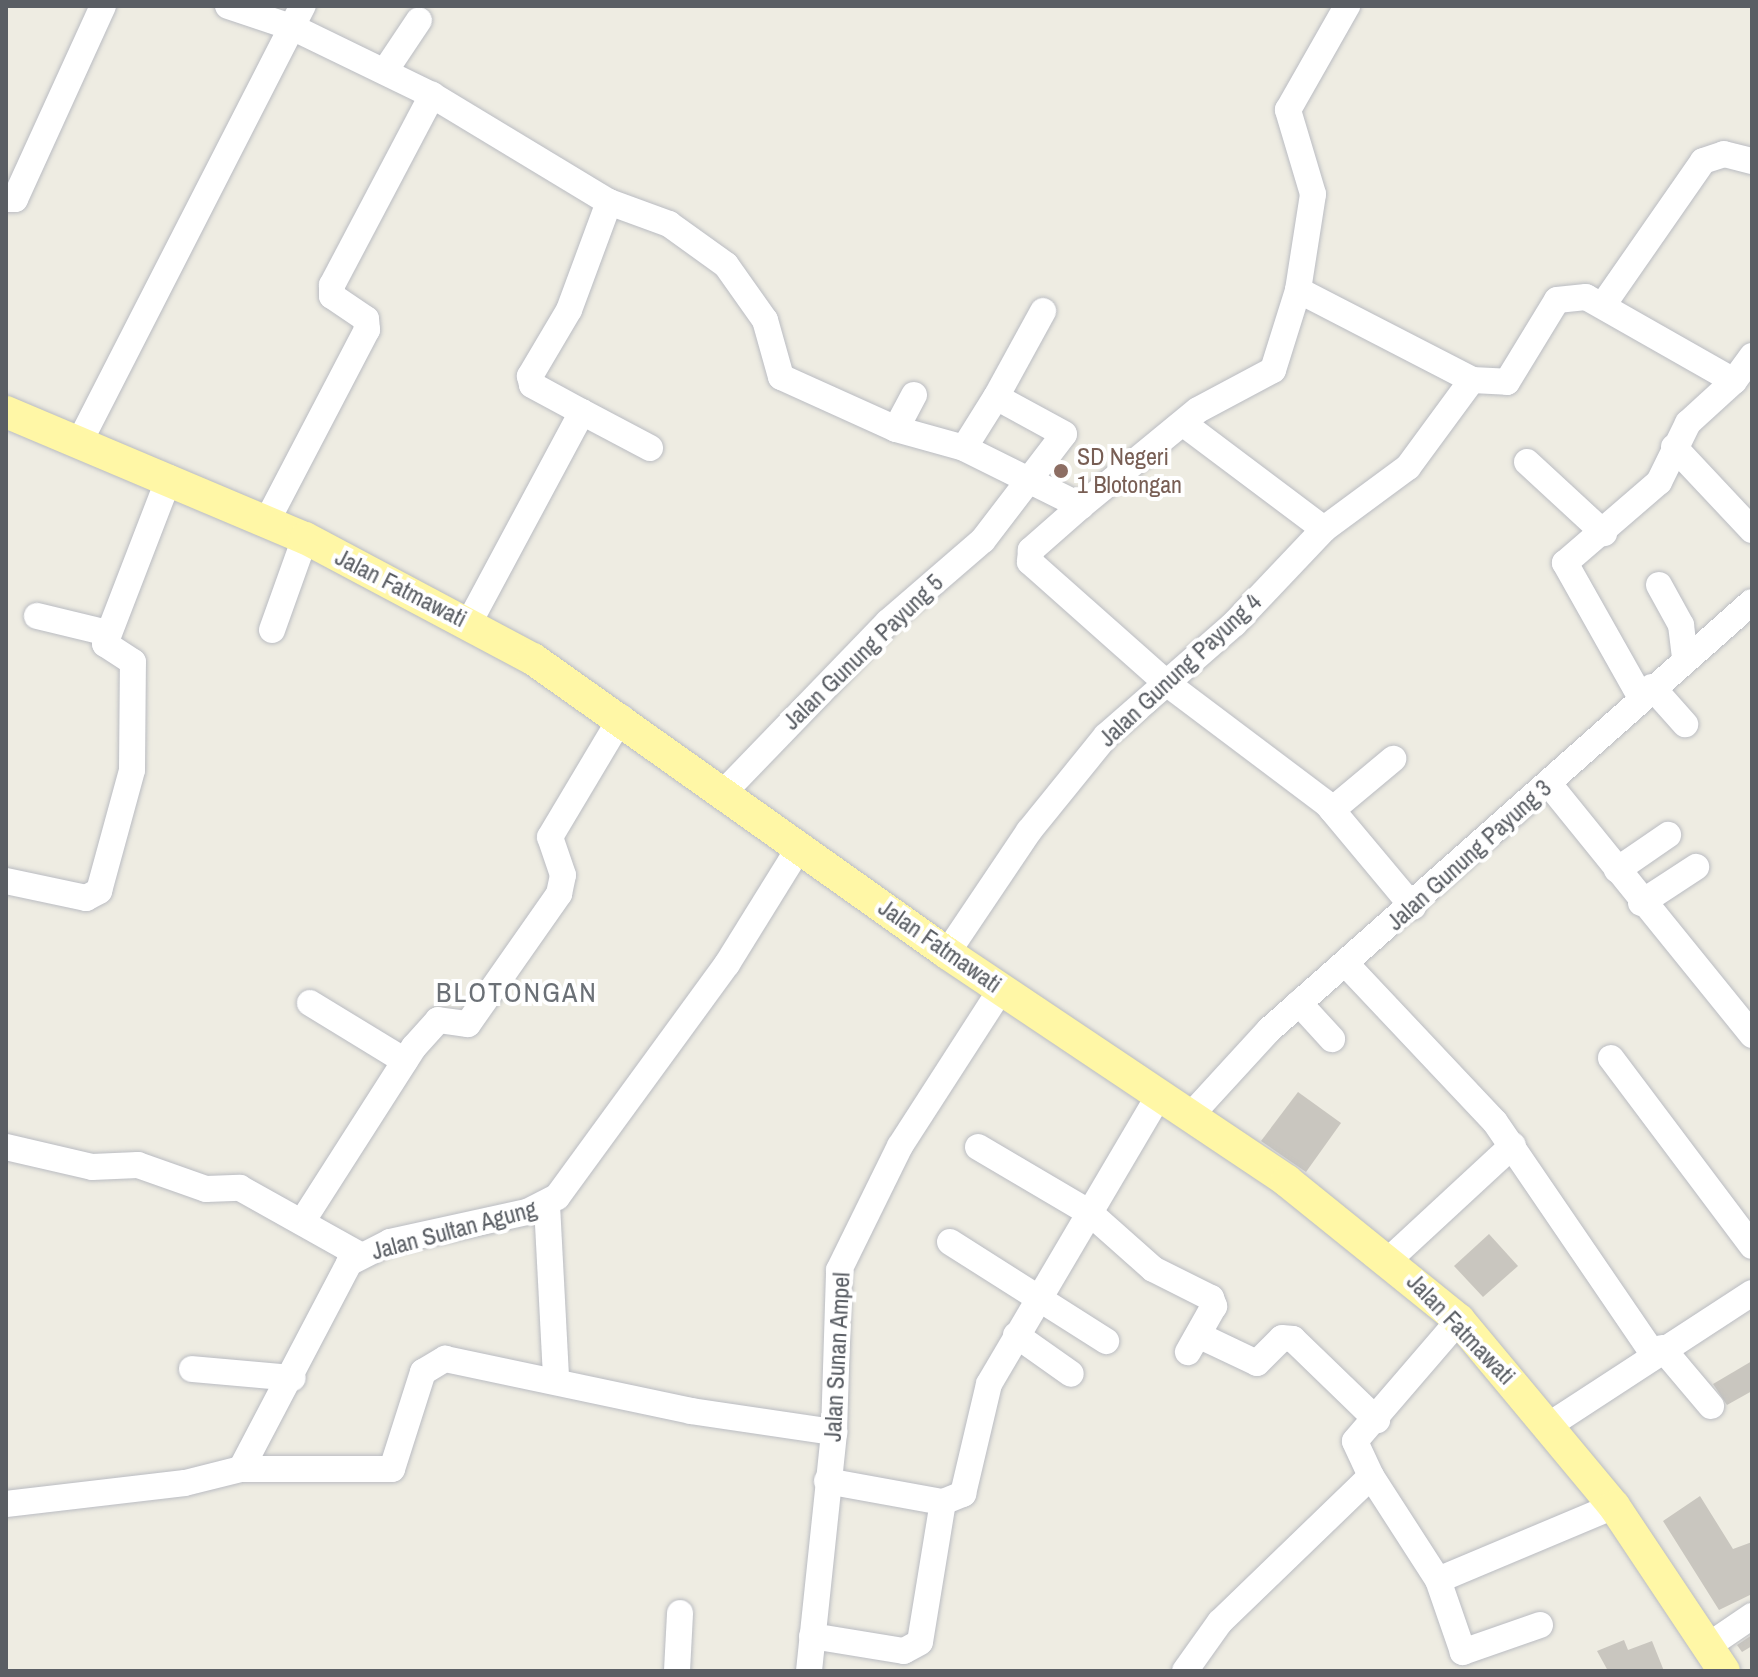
<!DOCTYPE html>
<html>
<head>
<meta charset="utf-8">
<style>
	body { margin:0 }
	#map { position:relative; width:1758px; height:1677px; overflow:hidden; background:#eeece2; font-family:"Archivo Narrow",sans-serif }
	div>[style] { position:absolute }
	.building>* { inset:0; background:#c9c6bf }
	.roads { filter:drop-shadow(0 0 2px #babcc2) drop-shadow(0 0 2px #babcc2) }
	.minor>* { height:26px; margin:-13px; padding:0 13px; transform-origin:13px; border-radius:13px; background:#fff }
	.major>* { height:32px; margin:-16px; padding:0 16px; transform-origin:16px; border-radius:16px; background:#fff7a6 }
	.dots>* { width:22px; height:22px; translate:-50% -50%; box-sizing:border-box; border:4px solid #fff; border-radius:50% }
	span { translate:-50% -50%; white-space:nowrap; text-align:center; line-height:1.15; -webkit-text-stroke:8px #fff; paint-order:stroke }
	.education-label { font-size:24px; color:#785e54 }
	.left { translate:0 -50%; text-align:left }
	.street-label { font-size:24px; color:#5a5e64 }
	.quarter-label { font-size:28px; color:#6b7076; letter-spacing:2px }
	.frame { position:absolute; inset:0; border:8px solid #5a5e64; pointer-events:none }
</style>
</head>
<body>
<div id="map">
	<div class="building">
		<div style="clip-path:polygon(1298px 1092px,1341px 1123px,1306px 1172px,1261px 1141px)"></div>
		<div style="clip-path:polygon(1489px 1234px,1518px 1266px,1483px 1297px,1454px 1266px)"></div>
		<div style="clip-path:polygon(1752px 1361px,1752px 1391px,1727px 1405px,1713px 1384px)"></div>
		<div style="clip-path:polygon(1700px 1496px,1733px 1549px,1752px 1542px,1752px 1594px,1719px 1610px,1663px 1521px)"></div>
		<div style="clip-path:polygon(1752px 1635px,1752px 1646px,1742px 1652px,1737px 1645px)"></div>
		<div style="clip-path:polygon(1624px 1640px,1628px 1650px,1652px 1641px,1664px 1671px,1608px 1671px,1597px 1651px)"></div>
	</div>
	<div class="roads">
		<div class="minor">
			<div style="left:228px;top:6px;width:70px;rotate:18.4deg"></div>
			<div style="left:294px;top:28px;width:153px;rotate:25.9deg"></div>
			<div style="left:432px;top:95px;width:207px;rotate:31.2deg"></div>
			<div style="left:609px;top:202px;width:115px;rotate:110.3deg"></div>
			<div style="left:569px;top:310px;width:77px;rotate:120.6deg"></div>
			<div style="left:530px;top:376px;width:9px;rotate:77deg"></div>
			<div style="left:532px;top:385px;width:57px;rotate:28.4deg"></div>
			<div style="left:582px;top:412px;width:239px;rotate:118.2deg"></div>
			<div style="left:385px;top:71px;width:61px;rotate:-56.3deg"></div>
			<div style="left:6px;top:199px;width:9px"></div>
			<div style="left:15px;top:199px;width:212px;rotate:-65.5deg"></div>
			<div style="left:609px;top:202px;width:64px;rotate:20.1deg"></div>
			<div style="left:669px;top:224px;width:70px;rotate:35.7deg"></div>
			<div style="left:726px;top:265px;width:67px;rotate:54.7deg"></div>
			<div style="left:765px;top:320px;width:59px;rotate:74.3deg"></div>
			<div style="left:781px;top:377px;width:126px;rotate:24.3deg"></div>
			<div style="left:1298px;top:290px;width:97px;rotate:-81.1deg"></div>
			<div style="left:1313px;top:194px;width:88px;rotate:-106.6deg"></div>
			<div style="left:1288px;top:110px;width:120px;rotate:-60.4deg"></div>
			<div style="left:1603px;top:305px;width:175px;rotate:-55.2deg"></div>
			<div style="left:1703px;top:161px;width:22px;rotate:-18deg"></div>
			<div style="left:1724px;top:154px;width:29px;rotate:14deg"></div>
			<div style="left:914px;top:395px;width:38px;rotate:118deg"></div>
			<div style="left:896px;top:429px;width:71px;rotate:15.6deg"></div>
			<div style="left:964px;top:448px;width:131px;rotate:26.4deg"></div>
			<div style="left:1081px;top:506px;width:67px;rotate:138.7deg"></div>
			<div style="left:1031px;top:550px;width:12px;rotate:95deg"></div>
			<div style="left:1030px;top:562px;width:181px;rotate:41.6deg"></div>
			<div style="left:1165px;top:682px;width:203px;rotate:37deg"></div>
			<div style="left:1327px;top:804px;width:134px;rotate:50.1deg"></div>
			<div style="left:996px;top:397px;width:98px;rotate:-61.3deg"></div>
			<div style="left:582px;top:412px;width:77px;rotate:27.9deg"></div>
			<div style="left:1184px;top:424px;width:175px;rotate:36.9deg"></div>
			<div style="left:80px;top:441px;width:489px;rotate:-62.9deg"></div>
			<div style="left:1674px;top:447px;width:114px;rotate:46.8deg"></div>
			<div style="left:1527px;top:462px;width:105px;rotate:42.7deg"></div>
			<div style="left:1081px;top:506px;width:151px;rotate:-39.4deg"></div>
			<div style="left:1198px;top:410px;width:85px;rotate:-28.1deg"></div>
			<div style="left:1273px;top:370px;width:84px;rotate:-72.6deg"></div>
			<div style="left:1298px;top:290px;width:196px;rotate:27.3deg"></div>
			<div style="left:267px;top:521px;width:216px;rotate:-62.4deg"></div>
			<div style="left:367px;top:330px;width:11px;rotate:-95deg"></div>
			<div style="left:366px;top:319px;width:41px;rotate:-145.9deg"></div>
			<div style="left:332px;top:296px;width:11px;rotate:-90deg"></div>
			<div style="left:332px;top:285px;width:215px;rotate:-62.2deg"></div>
			<div style="left:1659px;top:585px;width:46px;rotate:61.2deg"></div>
			<div style="left:1681px;top:625px;width:35px;rotate:83deg"></div>
			<div style="left:37px;top:616px;width:73px;rotate:13.5deg"></div>
			<div style="left:272px;top:630px;width:98px;rotate:-70.3deg"></div>
			<div style="left:1652px;top:687px;width:50px;rotate:48.3deg"></div>
			<div style="left:1640px;top:696px;width:153px;rotate:-119.4deg"></div>
			<div style="left:1565px;top:563px;width:124px;rotate:-40.8deg"></div>
			<div style="left:1659px;top:482px;width:66px;rotate:-63.8deg"></div>
			<div style="left:1688px;top:423px;width:62px;rotate:-42.4deg"></div>
			<div style="left:1549px;top:784px;width:323px;rotate:51deg"></div>
			<div style="left:724px;top:792px;width:236px;rotate:-46deg"></div>
			<div style="left:888px;top:622px;width:125px;rotate:-40.8deg"></div>
			<div style="left:983px;top:540px;width:133px;rotate:-52.6deg"></div>
			<div style="left:1064px;top:434px;width:77px;rotate:-151.4deg"></div>
			<div style="left:996px;top:397px;width:60px;rotate:122.1deg"></div>
			<div style="left:1332px;top:810px;width:80px;rotate:-39.9deg"></div>
			<div style="left:1617px;top:870px;width:62px;rotate:-34.5deg"></div>
			<div style="left:6px;top:881px;width:82px;rotate:12deg"></div>
			<div style="left:86px;top:898px;width:15px;rotate:-28deg"></div>
			<div style="left:99px;top:891px;width:125px;rotate:-74.7deg"></div>
			<div style="left:132px;top:770px;width:108px;rotate:-89.5deg"></div>
			<div style="left:133px;top:662px;width:33px;rotate:-147deg"></div>
			<div style="left:105px;top:644px;width:178px;rotate:-68.9deg"></div>
			<div style="left:1641px;top:903px;width:66px;rotate:-33.2deg"></div>
			<div style="left:947px;top:953px;width:147px;rotate:-56.1deg"></div>
			<div style="left:1029px;top:831px;width:122px;rotate:-51deg"></div>
			<div style="left:1106px;top:736px;width:170px;rotate:-41.2deg"></div>
			<div style="left:1234px;top:624px;width:131px;rotate:-46.5deg"></div>
			<div style="left:1324px;top:529px;width:104px;rotate:-36.4deg"></div>
			<div style="left:1408px;top:467px;width:108px;rotate:-53.7deg"></div>
			<div style="left:1472px;top:380px;width:35px;rotate:3deg"></div>
			<div style="left:1507px;top:382px;width:96px;rotate:-58.6deg"></div>
			<div style="left:1557px;top:300px;width:29px;rotate:-6deg"></div>
			<div style="left:1586px;top:297px;width:170px;rotate:29.6deg"></div>
			<div style="left:1734px;top:381px;width:31px;rotate:-54deg"></div>
			<div style="left:1346px;top:964px;width:217px;rotate:46.7deg"></div>
			<div style="left:1495px;top:1122px;width:281px;rotate:55.7deg"></div>
			<div style="left:310px;top:1003px;width:111px;rotate:31.4deg"></div>
			<div style="left:1299px;top:1003px;width:49px;rotate:47.5deg"></div>
			<div style="left:1611px;top:1058px;width:235px;rotate:53.1deg"></div>
			<div style="left:1192px;top:1114px;width:114px;rotate:-47.5deg"></div>
			<div style="left:1269px;top:1030px;width:645px;rotate:-41.55deg"></div>
			<div style="left:6px;top:1147px;width:88px;rotate:13.1deg"></div>
			<div style="left:92px;top:1167px;width:46px;rotate:-2.5deg"></div>
			<div style="left:138px;top:1165px;width:72px;rotate:19.4deg"></div>
			<div style="left:206px;top:1189px;width:34px;rotate:-2deg"></div>
			<div style="left:240px;top:1188px;width:137px;rotate:29.2deg"></div>
			<div style="left:978px;top:1147px;width:130px;rotate:30.5deg"></div>
			<div style="left:1090px;top:1213px;width:84px;rotate:41.6deg"></div>
			<div style="left:1153px;top:1269px;width:65px;rotate:26.6deg"></div>
			<div style="left:1211px;top:1298px;width:9px;rotate:69deg"></div>
			<div style="left:1214px;top:1306px;width:53px;rotate:119.5deg"></div>
			<div style="left:547px;top:1205px;width:172px;rotate:87deg"></div>
			<div style="left:302px;top:1222px;width:208px;rotate:-57.4deg"></div>
			<div style="left:414px;top:1047px;width:36px;rotate:-48deg"></div>
			<div style="left:438px;top:1020px;width:30px;rotate:8deg"></div>
			<div style="left:468px;top:1024px;width:159px;rotate:-55deg"></div>
			<div style="left:559px;top:894px;width:19px;rotate:-78deg"></div>
			<div style="left:563px;top:875px;width:40px;rotate:-108.9deg"></div>
			<div style="left:550px;top:837px;width:139px;rotate:-59.2deg"></div>
			<div style="left:950px;top:1242px;width:185px;rotate:32.4deg"></div>
			<div style="left:1391px;top:1258px;width:166px;rotate:-42.8deg"></div>
			<div style="left:1016px;top:1335px;width:67px;rotate:35.3deg"></div>
			<div style="left:1198px;top:1335px;width:65px;rotate:25.4deg"></div>
			<div style="left:1257px;top:1363px;width:35px;rotate:-45deg"></div>
			<div style="left:1282px;top:1338px;width:11px;rotate:5deg"></div>
			<div style="left:1293px;top:1339px;width:117px;rotate:44deg"></div>
			<div style="left:1662px;top:1348px;width:76px;rotate:49.8deg"></div>
			<div style="left:192px;top:1369px;width:101px;rotate:5.1deg"></div>
			<div style="left:1551px;top:1424px;width:240px;rotate:-33.1deg"></div>
			<div style="left:241px;top:1469px;width:151px"></div>
			<div style="left:392px;top:1469px;width:102px;rotate:-72.3deg"></div>
			<div style="left:423px;top:1372px;width:26px;rotate:-31deg"></div>
			<div style="left:445px;top:1359px;width:251px;rotate:11.9deg"></div>
			<div style="left:691px;top:1411px;width:145px;rotate:8.4deg"></div>
			<div style="left:1371px;top:1476px;width:38px;rotate:-115deg"></div>
			<div style="left:1355px;top:1441px;width:160px;rotate:-49.3deg"></div>
			<div style="left:827px;top:1481px;width:118px;rotate:10.3deg"></div>
			<div style="left:6px;top:1504px;width:180px;rotate:-6.7deg"></div>
			<div style="left:185px;top:1483px;width:58px;rotate:-14deg"></div>
			<div style="left:241px;top:1469px;width:233px;rotate:-62.3deg"></div>
			<div style="left:349px;top:1263px;width:46px;rotate:-27.1deg"></div>
			<div style="left:390px;top:1242px;width:140px;rotate:-12.4deg"></div>
			<div style="left:527px;top:1212px;width:34px;rotate:-27deg"></div>
			<div style="left:557px;top:1197px;width:288px;rotate:-53.9deg"></div>
			<div style="left:727px;top:964px;width:137px;rotate:-58.2deg"></div>
			<div style="left:1540px;top:1625px;width:82px;rotate:160.7deg"></div>
			<div style="left:1463px;top:1652px;width:76px;rotate:-109.1deg"></div>
			<div style="left:1438px;top:1580px;width:191px;rotate:-22.8deg"></div>
			<div style="left:812px;top:1636px;width:93px;rotate:9.3deg"></div>
			<div style="left:904px;top:1651px;width:18px;rotate:-29deg"></div>
			<div style="left:920px;top:1642px;width:142px;rotate:-80.7deg"></div>
			<div style="left:943px;top:1502px;width:22px;rotate:-22deg"></div>
			<div style="left:963px;top:1494px;width:113px;rotate:-76.7deg"></div>
			<div style="left:989px;top:1384px;width:337px;rotate:-59.5deg"></div>
			<div style="left:1711px;top:1644px;width:50px;rotate:-34.3deg"></div>
			<div style="left:677px;top:1671px;width:58px;rotate:-87deg"></div>
			<div style="left:809px;top:1671px;width:240px;rotate:-84deg"></div>
			<div style="left:834px;top:1432px;width:162px;rotate:-88.2deg"></div>
			<div style="left:839px;top:1270px;width:138px;rotate:-63.8deg"></div>
			<div style="left:900px;top:1146px;width:187px;rotate:-57.2deg"></div>
			<div style="left:1185px;top:1671px;width:60px;rotate:-54.5deg"></div>
			<div style="left:1220px;top:1622px;width:210px;rotate:-44deg"></div>
			<div style="left:1371px;top:1476px;width:124px;rotate:57.2deg"></div>
		</div>
		<div class="major">
			<div style="left:6px;top:412px;width:324px;rotate:22.9deg"></div>
			<div style="left:305px;top:538px;width:258px;rotate:28deg"></div>
			<div style="left:533px;top:659px;width:508px;rotate:35.38deg"></div>
			<div style="left:947px;top:953px;width:409px;rotate:33.8deg"></div>
			<div style="left:1287px;top:1181px;width:221px;rotate:38.9deg"></div>
			<div style="left:1459px;top:1320px;width:242px;rotate:50.2deg"></div>
			<div style="left:1614px;top:1506px;width:198px;rotate:56.3deg"></div>
		</div>
	</div>
	<div class="dots">
		<div style="left:1061px;top:471px;background:#8d6e63"></div>
	</div>
	<div class="education-label">
		<span class="left" style="left:1077px;top:471px">SD Negeri<br>1 Blotongan</span>
	</div>
	<div class="street-label">
		<span style="left:401px;top:588px;rotate:27deg">Jalan Fatmawati</span>
		<span style="left:863px;top:652px;rotate:-44deg">Jalan Gunung Payung 5</span>
		<span style="left:1180px;top:670px;rotate:-43deg">Jalan Gunung Payung 4</span>
		<span style="left:1469px;top:855px;rotate:-42deg">Jalan Gunung Payung 3</span>
		<span style="left:940px;top:946px;rotate:35deg">Jalan Fatmawati</span>
		<span style="left:454px;top:1230px;rotate:-15deg">Jalan Sultan Agung</span>
		<span style="left:1461px;top:1329px;rotate:46deg">Jalan Fatmawati</span>
		<span style="left:837px;top:1357px;rotate:-87deg">Jalan Sunan Ampel</span>
	</div>
	<div class="quarter-label">
		<span style="left:517px;top:992px">BLOTONGAN</span>
	</div>
	<div class="frame"></div>
</div>
</body>
</html>
